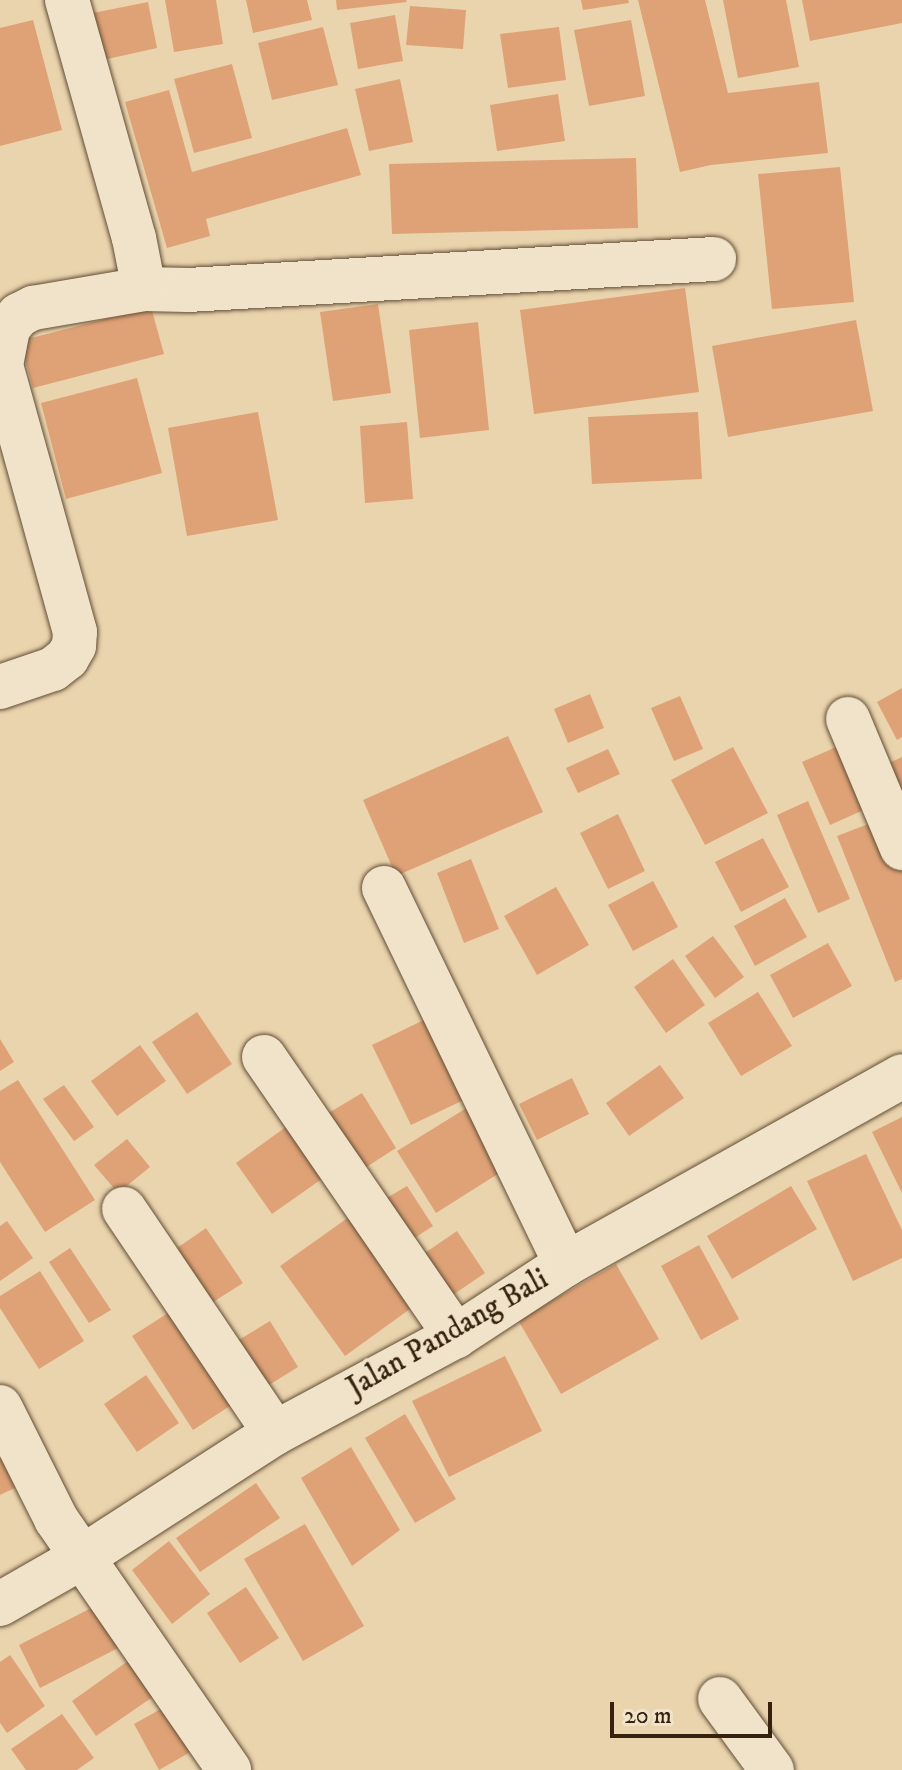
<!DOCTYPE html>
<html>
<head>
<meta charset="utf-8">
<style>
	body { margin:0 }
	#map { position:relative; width:902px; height:1770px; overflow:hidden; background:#ead4ae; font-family:"IM FELL DW Pica",serif }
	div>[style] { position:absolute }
	.building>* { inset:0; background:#dfa277 }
	.roads { filter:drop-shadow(0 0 2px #624e35) drop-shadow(0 0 2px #624e35) }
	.minor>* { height:44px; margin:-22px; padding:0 22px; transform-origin:22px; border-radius:22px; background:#f1e3ca }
	.tertiary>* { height:44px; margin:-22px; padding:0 22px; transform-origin:22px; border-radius:22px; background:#f1e3ca }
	span { translate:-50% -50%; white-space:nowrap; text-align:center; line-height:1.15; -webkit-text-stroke:7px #f1e3ca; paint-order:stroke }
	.street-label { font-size:30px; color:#35210d }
	.scale { position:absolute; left:610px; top:1702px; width:162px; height:36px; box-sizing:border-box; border:4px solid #35210d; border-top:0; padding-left:10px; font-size:24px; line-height:28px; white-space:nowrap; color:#35210d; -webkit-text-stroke:6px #f1e3ca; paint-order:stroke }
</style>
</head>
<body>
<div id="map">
	<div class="building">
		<div style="clip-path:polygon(165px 0,216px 0,223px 44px,174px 52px)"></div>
		<div style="clip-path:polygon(246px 0,307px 0,312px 20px,253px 33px)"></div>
		<div style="clip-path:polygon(336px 0,406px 0,407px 2px,337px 10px)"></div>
		<div style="clip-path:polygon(581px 0,628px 0,629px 3px,583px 10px)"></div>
		<div style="clip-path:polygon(638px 0,705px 0,728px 93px,819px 82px,828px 153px,711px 165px,680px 172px)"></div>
		<div style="clip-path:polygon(723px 0,786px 0,799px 67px,738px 78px)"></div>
		<div style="clip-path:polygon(802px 0,902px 0,902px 23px,810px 41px)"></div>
		<div style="clip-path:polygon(148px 2px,157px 48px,103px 60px,93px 13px)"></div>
		<div style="clip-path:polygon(410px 6px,466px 10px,463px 49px,406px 45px)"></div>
		<div style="clip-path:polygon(395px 15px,403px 61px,358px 69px,350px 23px)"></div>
		<div style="clip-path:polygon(33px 20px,62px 130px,0 146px,0 28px)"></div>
		<div style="clip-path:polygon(631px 20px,645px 96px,589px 106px,574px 30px)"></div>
		<div style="clip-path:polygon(323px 27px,338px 85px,272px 100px,258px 43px)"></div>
		<div style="clip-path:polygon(559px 27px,566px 80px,508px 88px,500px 34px)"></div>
		<div style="clip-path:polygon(232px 64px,252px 138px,194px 153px,174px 79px)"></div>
		<div style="clip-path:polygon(400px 79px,413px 142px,369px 151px,355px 89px)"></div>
		<div style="clip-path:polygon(169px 90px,192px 172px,347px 128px,361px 175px,206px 219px,210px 236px,167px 248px,125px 102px)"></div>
		<div style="clip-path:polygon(558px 94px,565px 141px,497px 151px,490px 105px)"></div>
		<div style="clip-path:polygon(636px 158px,638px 228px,392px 234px,389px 164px)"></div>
		<div style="clip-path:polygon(840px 167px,854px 302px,772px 309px,758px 174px)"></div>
		<div style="clip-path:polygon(685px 288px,699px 392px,534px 414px,520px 310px)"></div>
		<div style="clip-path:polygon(378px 304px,391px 393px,333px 401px,320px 312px)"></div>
		<div style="clip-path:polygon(151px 307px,164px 354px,33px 388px,20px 341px)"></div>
		<div style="clip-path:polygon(856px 320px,873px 411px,728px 437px,712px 346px)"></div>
		<div style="clip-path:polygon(478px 322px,489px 430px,420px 438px,409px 330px)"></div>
		<div style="clip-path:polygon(137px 378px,162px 473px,66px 499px,41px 403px)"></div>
		<div style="clip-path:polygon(258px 412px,278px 520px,187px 536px,168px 428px)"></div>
		<div style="clip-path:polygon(698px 412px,702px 479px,592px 484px,588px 417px)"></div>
		<div style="clip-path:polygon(407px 422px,413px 499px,365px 503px,360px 426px)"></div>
		<div style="clip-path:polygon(902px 688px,902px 737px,897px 740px,877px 702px)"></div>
		<div style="clip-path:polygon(590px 694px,604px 728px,568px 743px,554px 709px)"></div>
		<div style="clip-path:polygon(680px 696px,703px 749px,674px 761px,651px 708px)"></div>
		<div style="clip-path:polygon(508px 736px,543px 812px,396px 876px,363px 800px)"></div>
		<div style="clip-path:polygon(850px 741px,877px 804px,830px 825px,802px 762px)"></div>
		<div style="clip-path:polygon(733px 747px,768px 813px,705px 845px,671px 780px)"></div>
		<div style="clip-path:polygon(608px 749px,620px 774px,578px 793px,566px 768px)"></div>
		<div style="clip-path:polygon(902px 757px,902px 819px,878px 768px)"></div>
		<div style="clip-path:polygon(808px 801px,850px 899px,818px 913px,777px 815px)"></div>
		<div style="clip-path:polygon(618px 814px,645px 871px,608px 889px,580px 833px)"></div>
		<div style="clip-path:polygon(884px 818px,902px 863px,902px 979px,895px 982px,837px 836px)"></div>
		<div style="clip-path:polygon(763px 838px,789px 887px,741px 912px,715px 862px)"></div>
		<div style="clip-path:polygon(471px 859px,499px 929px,464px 943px,437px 873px)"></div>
		<div style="clip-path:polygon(653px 881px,678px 927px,633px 951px,608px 905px)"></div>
		<div style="clip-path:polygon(556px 887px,589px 945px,537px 975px,504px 916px)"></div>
		<div style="clip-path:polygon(785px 898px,807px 937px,755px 966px,734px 926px)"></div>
		<div style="clip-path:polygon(713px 936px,744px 977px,715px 998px,685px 956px)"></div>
		<div style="clip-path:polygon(828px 943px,852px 986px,793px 1018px,770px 975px)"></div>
		<div style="clip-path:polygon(673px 959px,705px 1005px,666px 1033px,634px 987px)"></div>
		<div style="clip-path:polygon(758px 992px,792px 1046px,741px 1076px,708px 1023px)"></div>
		<div style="clip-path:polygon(197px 1012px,232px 1064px,187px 1094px,152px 1042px)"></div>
		<div style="clip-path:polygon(430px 1017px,470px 1097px,411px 1125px,372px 1045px)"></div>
		<div style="clip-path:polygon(0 1039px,14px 1062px,0 1071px)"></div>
		<div style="clip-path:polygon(140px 1045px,166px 1081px,117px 1116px,91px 1081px)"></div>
		<div style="clip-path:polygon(660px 1065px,684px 1098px,629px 1136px,606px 1103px)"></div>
		<div style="clip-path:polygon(572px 1078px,589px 1114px,537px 1140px,519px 1104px)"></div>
		<div style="clip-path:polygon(18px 1080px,95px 1200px,45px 1232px,0 1162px,0 1091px)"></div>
		<div style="clip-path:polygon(64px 1085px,94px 1127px,74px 1141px,43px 1099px)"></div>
		<div style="clip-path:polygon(362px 1093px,396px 1148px,357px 1173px,322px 1117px)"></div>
		<div style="clip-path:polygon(473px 1104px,512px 1165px,436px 1213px,397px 1151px)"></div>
		<div style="clip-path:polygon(902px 1117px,902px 1193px,872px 1132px)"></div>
		<div style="clip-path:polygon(290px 1124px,326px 1176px,272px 1214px,236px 1163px)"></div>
		<div style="clip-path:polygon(127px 1139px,150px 1167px,118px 1193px,94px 1165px)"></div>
		<div style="clip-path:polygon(866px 1154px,902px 1230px,902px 1258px,853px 1281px,807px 1181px)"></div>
		<div style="clip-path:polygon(407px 1186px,433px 1226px,402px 1246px,375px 1205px)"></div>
		<div style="clip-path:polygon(791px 1186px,817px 1229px,732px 1279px,707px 1236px)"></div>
		<div style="clip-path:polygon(356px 1212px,421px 1301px,345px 1356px,280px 1266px)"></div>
		<div style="clip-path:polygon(7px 1221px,33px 1258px,0 1281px,0 1226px)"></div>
		<div style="clip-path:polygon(206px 1228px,243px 1283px,199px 1311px,164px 1257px)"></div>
		<div style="clip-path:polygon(457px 1231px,485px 1273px,444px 1301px,416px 1259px)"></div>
		<div style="clip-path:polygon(699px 1245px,739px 1319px,701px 1340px,661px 1266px)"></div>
		<div style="clip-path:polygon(70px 1248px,111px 1310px,89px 1323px,49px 1262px)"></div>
		<div style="clip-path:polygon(616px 1264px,659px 1339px,561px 1394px,518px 1320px)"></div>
		<div style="clip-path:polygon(40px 1271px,84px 1341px,39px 1369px,0 1308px,0 1296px)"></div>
		<div style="clip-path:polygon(176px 1308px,236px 1402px,193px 1430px,132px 1336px)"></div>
		<div style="clip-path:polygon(270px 1321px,298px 1367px,256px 1393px,227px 1347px)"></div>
		<div style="clip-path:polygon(505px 1356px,542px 1431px,449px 1477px,412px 1401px)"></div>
		<div style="clip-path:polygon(146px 1375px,179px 1423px,137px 1452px,104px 1404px)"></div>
		<div style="clip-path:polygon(405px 1414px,456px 1499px,415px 1523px,365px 1438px)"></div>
		<div style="clip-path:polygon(0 1439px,23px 1484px,0 1495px)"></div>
		<div style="clip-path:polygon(351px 1447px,400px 1530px,352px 1566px,301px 1478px)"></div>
		<div style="clip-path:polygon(256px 1483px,280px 1518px,200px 1572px,176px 1538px)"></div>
		<div style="clip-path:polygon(305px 1524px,364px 1626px,303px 1661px,244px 1559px)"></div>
		<div style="clip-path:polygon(169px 1541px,210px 1594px,172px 1624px,132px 1570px)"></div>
		<div style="clip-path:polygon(246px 1587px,279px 1638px,240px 1663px,207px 1613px)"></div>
		<div style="clip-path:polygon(101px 1603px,124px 1645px,40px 1688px,19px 1645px)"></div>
		<div style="clip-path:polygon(10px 1655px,45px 1706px,7px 1733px,0 1723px,0 1662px)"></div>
		<div style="clip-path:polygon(135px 1656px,160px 1692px,96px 1736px,72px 1701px)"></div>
		<div style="clip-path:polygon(168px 1705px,194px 1750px,159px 1770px,134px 1724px)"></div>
		<div style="clip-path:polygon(62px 1714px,94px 1758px,77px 1770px,26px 1770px,11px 1749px)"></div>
	</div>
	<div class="roads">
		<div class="minor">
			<div style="left:67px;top:0;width:247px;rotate:74.3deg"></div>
			<div style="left:134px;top:238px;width:52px;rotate:78.9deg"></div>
			<div style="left:0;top:687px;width:56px;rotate:-18.8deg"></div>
			<div style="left:53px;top:669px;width:18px;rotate:-38deg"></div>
			<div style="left:67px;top:658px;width:14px;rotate:-60deg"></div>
			<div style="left:74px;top:646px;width:14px;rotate:-86deg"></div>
			<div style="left:75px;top:632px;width:277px;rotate:-105.5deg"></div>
			<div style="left:1px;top:365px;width:38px;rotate:-79deg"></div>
			<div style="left:8px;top:328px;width:17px;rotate:-50deg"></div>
			<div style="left:19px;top:315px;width:16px;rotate:-27deg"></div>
			<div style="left:33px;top:308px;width:113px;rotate:-9.7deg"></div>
			<div style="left:144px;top:289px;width:44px;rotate:1.3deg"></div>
			<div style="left:188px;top:290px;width:527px;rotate:-3.37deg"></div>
			<div style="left:848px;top:719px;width:140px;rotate:67.3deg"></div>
			<div style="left:384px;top:888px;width:418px;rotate:64.2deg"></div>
			<div style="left:264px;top:1057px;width:339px;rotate:55.5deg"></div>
			<div style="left:124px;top:1209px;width:270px;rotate:56deg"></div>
			<div style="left:0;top:1407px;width:125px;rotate:63.4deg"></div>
			<div style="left:56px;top:1519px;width:305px;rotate:55.4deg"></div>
			<div style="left:720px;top:1699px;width:88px;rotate:53.8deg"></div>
		</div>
		<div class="tertiary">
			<div style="left:0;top:1604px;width:97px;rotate:-29.7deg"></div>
			<div style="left:84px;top:1556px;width:227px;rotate:-32.8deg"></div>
			<div style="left:275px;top:1433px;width:205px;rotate:-28.2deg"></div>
			<div style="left:456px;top:1336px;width:131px;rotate:-33.2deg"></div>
			<div style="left:566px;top:1264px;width:385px;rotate:-29.2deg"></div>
		</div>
	</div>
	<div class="street-label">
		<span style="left:448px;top:1334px;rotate:-30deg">Jalan Pandang Bali</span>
	</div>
	<div class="scale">20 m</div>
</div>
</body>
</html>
